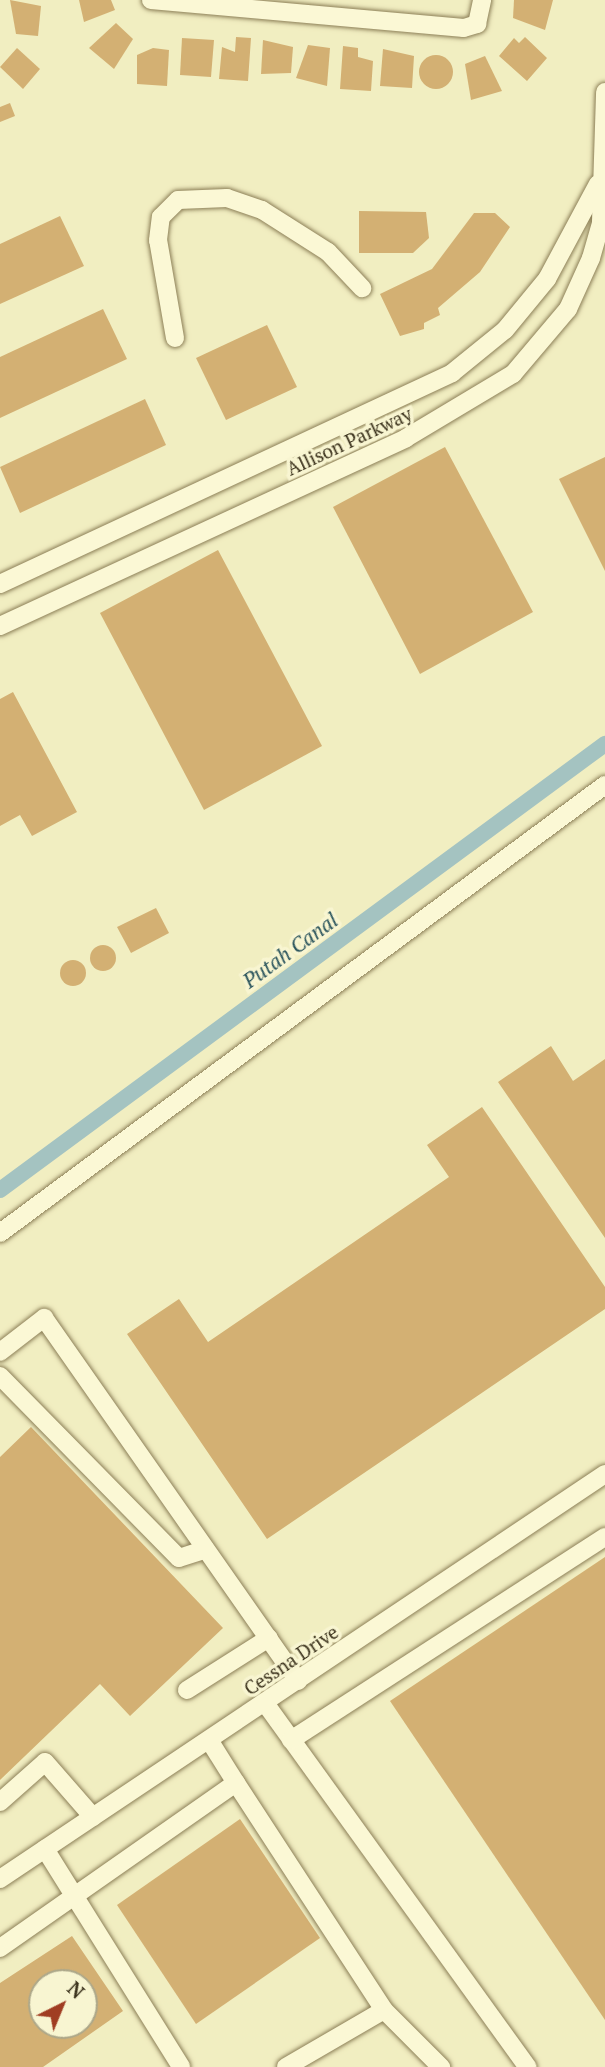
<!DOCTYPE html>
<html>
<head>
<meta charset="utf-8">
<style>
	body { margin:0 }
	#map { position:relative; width:605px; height:2067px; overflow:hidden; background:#f1eec1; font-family:"PT Serif",serif }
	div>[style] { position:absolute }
	.canal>* { height:16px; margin:-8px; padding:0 8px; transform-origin:8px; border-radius:8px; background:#a4c3c1 }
	.building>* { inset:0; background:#d3b073 }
	.round { border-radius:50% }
	.roads { filter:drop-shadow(0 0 2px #8c7f57) drop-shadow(0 0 2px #8c7f57) }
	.minor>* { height:18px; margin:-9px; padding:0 9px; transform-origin:9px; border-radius:9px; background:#fbf8d5 }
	span { translate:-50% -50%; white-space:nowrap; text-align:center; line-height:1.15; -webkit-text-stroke:7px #f8f5d1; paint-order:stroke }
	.street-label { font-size:19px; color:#3b321c }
	.water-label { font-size:21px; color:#2a545c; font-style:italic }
	.north { position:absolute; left:28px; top:1969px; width:70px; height:70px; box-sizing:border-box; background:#f8f5d1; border:2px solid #aca789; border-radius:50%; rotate:43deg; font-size:19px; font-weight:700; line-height:28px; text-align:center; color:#3b321c }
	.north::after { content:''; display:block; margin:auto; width:24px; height:32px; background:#a03d22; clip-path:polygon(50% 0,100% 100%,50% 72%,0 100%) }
</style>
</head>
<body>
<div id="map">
	<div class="canal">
		<div style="left:0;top:1190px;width:752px;rotate:-36.4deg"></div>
	</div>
	<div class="building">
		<div style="clip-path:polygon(10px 0,41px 6px,38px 36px,16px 34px)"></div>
		<div style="clip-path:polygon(79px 0,111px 0,115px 10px,84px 22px)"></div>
		<div style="clip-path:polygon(514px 0,553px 0,545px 30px,513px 18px)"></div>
		<div style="clip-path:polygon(116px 23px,133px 39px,114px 69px,89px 48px)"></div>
		<div style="clip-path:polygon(236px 37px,251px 38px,248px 81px,219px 79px,222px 47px,235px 52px)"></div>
		<div style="clip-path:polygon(525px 37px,547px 58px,527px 81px,499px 56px,514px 38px,519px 43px)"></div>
		<div style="clip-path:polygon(182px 38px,214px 40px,211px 77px,180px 75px)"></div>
		<div style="clip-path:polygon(263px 40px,293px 47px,291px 73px,261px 74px)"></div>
		<div style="clip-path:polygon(308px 45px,330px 48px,327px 86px,296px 78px)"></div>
		<div style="clip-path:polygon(343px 46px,358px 48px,358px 57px,373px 61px,371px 91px,340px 89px)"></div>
		<div style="clip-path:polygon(17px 48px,40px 69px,23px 89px,0 67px)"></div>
		<div style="clip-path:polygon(153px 48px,169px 50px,167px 86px,137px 84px,137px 55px)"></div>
		<div style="clip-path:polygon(383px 49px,414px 56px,412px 88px,380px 86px)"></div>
		<div class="round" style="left:419px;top:55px;width:34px;height:34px"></div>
		<div style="clip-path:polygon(485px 56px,502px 91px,471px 100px,465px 64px)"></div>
		<div style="clip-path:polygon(10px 103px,15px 116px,0 122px,0 107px)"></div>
		<div style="clip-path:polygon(359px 211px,426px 212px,429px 238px,413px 253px,359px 253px)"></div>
		<div style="clip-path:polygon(474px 213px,495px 213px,510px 227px,480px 272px,438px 308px,440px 315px,424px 323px,424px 329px,400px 336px,380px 294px,432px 269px)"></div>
		<div style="clip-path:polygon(60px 216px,84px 266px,0 304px,0 244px)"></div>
		<div style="clip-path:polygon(103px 309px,127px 359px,0 418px,0 357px)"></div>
		<div style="clip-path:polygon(267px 325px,297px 387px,226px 420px,196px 358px)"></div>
		<div style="clip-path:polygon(145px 399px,166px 445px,20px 513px,0 467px)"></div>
		<div style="clip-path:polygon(445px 447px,533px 612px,420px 674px,333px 507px)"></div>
		<div style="clip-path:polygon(605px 457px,605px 571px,559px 479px)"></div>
		<div style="clip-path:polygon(218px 550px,322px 746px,204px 810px,100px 613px)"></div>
		<div style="clip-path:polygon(13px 692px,77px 812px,32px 836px,20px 815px,0 826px,0 699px)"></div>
		<div style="clip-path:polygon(156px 908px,169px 933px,131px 953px,117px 927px)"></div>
		<div class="round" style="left:90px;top:945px;width:26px;height:26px"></div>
		<div class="round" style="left:60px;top:960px;width:26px;height:26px"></div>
		<div style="clip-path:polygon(551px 1046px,573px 1081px,605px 1059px,605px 1238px,498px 1082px)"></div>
		<div style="clip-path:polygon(482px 1107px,605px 1287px,605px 1309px,267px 1539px,127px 1334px,179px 1299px,208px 1342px,449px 1177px,427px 1145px)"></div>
		<div style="clip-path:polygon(31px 1427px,223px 1628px,130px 1716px,100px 1684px,0 1780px,0 1457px)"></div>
		<div style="clip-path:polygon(605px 1557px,605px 2020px,390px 1701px)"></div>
		<div style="clip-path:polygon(240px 1819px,320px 1938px,196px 2024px,117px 1905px)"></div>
		<div style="clip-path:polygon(evenodd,72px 1936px,123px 2011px,43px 2067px,0 2067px,0 1983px,72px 1936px,42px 1983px,84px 1983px,84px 2025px,42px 2025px,42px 1983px)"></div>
	</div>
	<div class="roads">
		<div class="minor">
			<div style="left:151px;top:0;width:314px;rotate:5.1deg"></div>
			<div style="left:464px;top:28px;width:14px;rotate:-17deg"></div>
			<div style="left:477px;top:24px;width:25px;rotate:-78deg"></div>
			<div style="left:175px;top:338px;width:99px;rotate:-99.8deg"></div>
			<div style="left:158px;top:240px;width:23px;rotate:-83deg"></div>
			<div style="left:161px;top:217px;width:24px;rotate:-45deg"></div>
			<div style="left:178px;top:200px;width:49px;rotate:-2.3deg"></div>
			<div style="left:227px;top:198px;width:37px;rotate:19deg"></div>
			<div style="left:262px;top:210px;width:78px;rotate:32.5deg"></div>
			<div style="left:328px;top:252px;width:50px;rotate:46.6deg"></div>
			<div style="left:0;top:584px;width:499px;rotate:-25deg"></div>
			<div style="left:452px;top:373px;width:68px;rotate:-39.1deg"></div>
			<div style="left:505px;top:330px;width:66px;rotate:-50.5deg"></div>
			<div style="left:547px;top:279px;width:108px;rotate:-61.8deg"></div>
			<div style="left:0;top:626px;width:447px;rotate:-24.8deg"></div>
			<div style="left:406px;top:438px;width:125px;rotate:-30.9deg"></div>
			<div style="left:513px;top:374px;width:85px;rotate:-49.8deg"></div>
			<div style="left:568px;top:309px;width:56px;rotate:-65.7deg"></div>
			<div style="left:591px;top:258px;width:37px;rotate:-74deg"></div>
			<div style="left:601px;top:222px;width:130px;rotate:-88.2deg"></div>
			<div style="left:0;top:1233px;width:753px;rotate:-36.52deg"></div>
			<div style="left:0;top:1352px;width:56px;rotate:-37.7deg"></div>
			<div style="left:44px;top:1318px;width:443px;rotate:55deg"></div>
			<div style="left:0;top:1376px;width:255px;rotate:45.5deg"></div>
			<div style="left:179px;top:1558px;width:28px;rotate:-18deg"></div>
			<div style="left:187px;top:1690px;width:97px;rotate:-32.4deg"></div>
			<div style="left:265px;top:1703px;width:449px;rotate:54.2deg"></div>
			<div style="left:209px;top:1740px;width:51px;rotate:57.9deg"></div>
			<div style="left:291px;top:1740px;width:374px;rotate:-32.9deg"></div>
			<div style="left:0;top:1802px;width:60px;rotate:-41.6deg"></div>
			<div style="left:45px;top:1762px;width:73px;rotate:48.9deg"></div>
			<div style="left:45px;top:1849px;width:257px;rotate:58deg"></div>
			<div style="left:0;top:1879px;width:728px;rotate:-33.8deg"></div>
			<div style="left:0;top:1948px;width:288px;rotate:-35deg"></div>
			<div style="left:236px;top:1783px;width:271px;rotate:56.9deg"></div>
			<div style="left:384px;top:2010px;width:81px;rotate:45deg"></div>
			<div style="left:286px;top:2067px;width:113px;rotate:-30.2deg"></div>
		</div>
	</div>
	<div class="street-label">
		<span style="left:349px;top:441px;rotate:-25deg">Allison Parkway</span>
		<span style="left:291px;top:1660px;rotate:-34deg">Cessna Drive</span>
	</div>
	<div class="water-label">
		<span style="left:290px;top:950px;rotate:-36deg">Putah Canal</span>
	</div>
	<div class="north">N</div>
</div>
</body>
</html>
